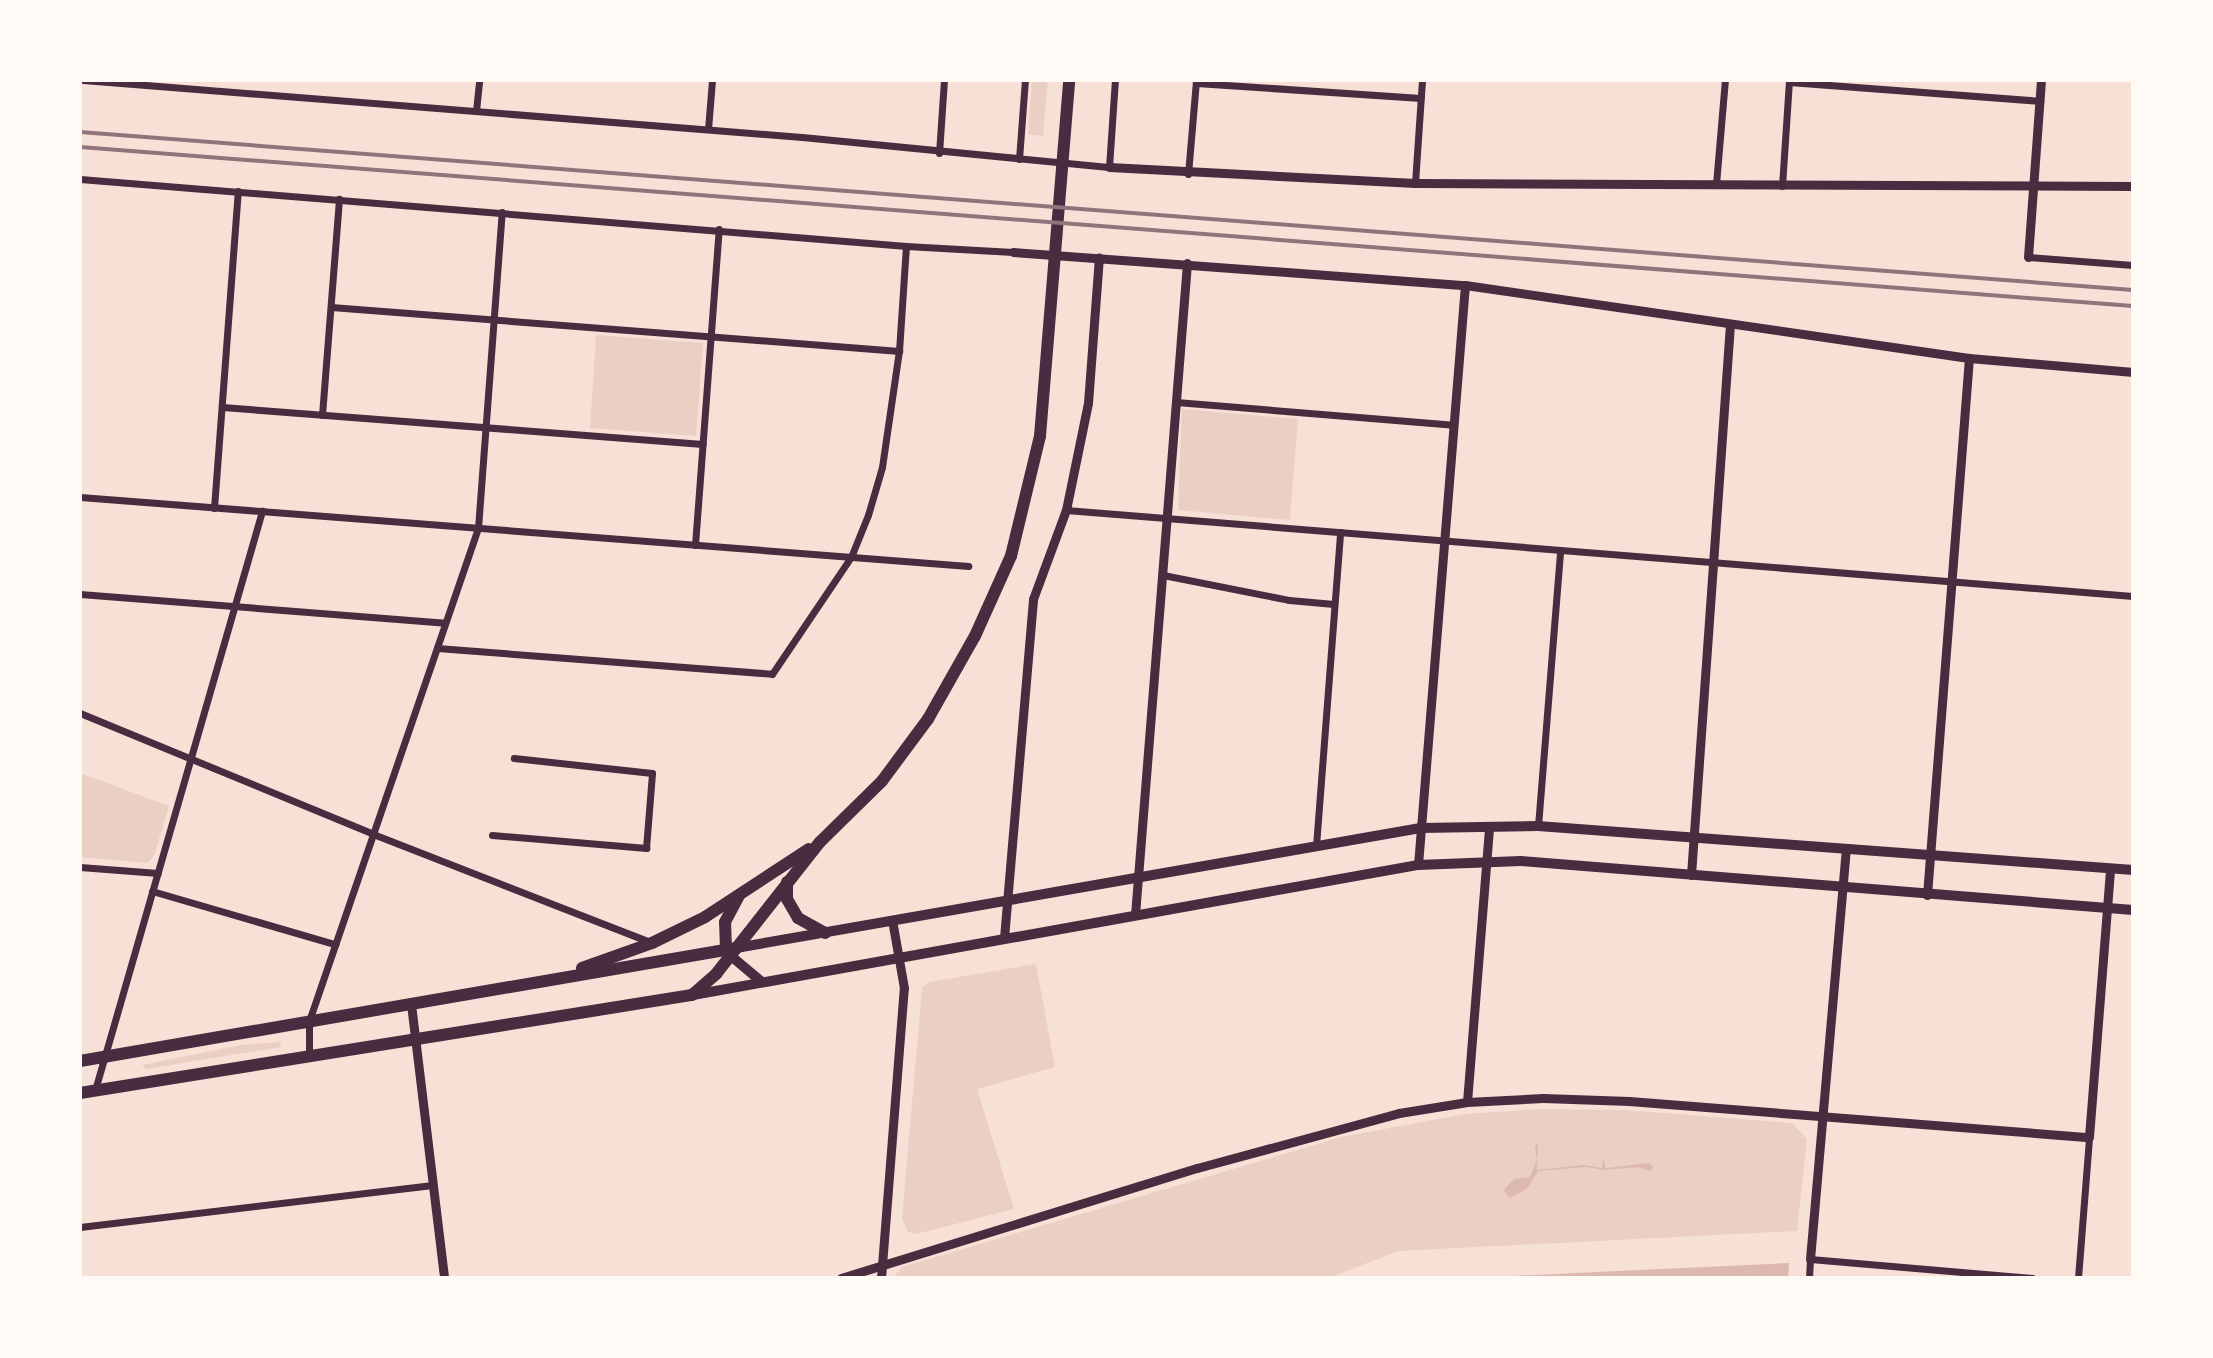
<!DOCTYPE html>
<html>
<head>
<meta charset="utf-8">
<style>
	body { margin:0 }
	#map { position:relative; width:2213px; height:1358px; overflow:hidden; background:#f7e1d7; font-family:"Work Sans",sans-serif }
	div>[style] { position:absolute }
	.green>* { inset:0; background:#ebcfc5 }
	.water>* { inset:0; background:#dcb8b0 }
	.minor>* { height:7px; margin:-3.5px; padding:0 3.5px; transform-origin:3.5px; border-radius:3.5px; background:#4a2c40 }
	.tertiary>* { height:9px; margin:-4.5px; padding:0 4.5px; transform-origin:4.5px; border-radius:4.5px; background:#4a2c40 }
	.secondary>* { height:10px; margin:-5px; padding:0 5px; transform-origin:5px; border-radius:5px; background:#4a2c40 }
	.trunk>* { height:12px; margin:-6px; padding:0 6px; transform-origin:6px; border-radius:6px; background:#4a2c40 }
	.rail>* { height:4px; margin:-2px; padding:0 2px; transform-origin:2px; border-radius:2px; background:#8f747c }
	span { translate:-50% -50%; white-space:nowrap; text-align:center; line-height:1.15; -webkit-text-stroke:6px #fffaf5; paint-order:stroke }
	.frame { position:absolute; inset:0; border:82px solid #fffaf5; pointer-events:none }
</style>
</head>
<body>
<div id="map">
	<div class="green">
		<div style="clip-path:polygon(1032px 80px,1048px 80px,1043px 136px,1028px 134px)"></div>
		<div style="clip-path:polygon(596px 335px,703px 343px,696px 436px,590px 428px)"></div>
		<div style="clip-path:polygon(1182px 409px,1298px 419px,1290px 520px,1178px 510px)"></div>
		<div style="clip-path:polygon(80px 773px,169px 806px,154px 856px,147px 863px,80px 857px)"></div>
		<div style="clip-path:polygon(1036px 964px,1055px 1067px,977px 1089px,1014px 1209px,916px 1234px,908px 1232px,902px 1219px,922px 987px,929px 982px)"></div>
		<div style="clip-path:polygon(280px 1042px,281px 1047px,146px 1069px,142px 1065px,242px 1045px)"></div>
		<div style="clip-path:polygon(1542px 1109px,1625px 1110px,1792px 1123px,1807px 1139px,1797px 1231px,1398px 1251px,1329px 1278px,893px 1278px,902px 1267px,1341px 1137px,1465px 1114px)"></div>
	</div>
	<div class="water">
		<div style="clip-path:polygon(1538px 1143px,1537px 1170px,1583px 1165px,1602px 1168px,1603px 1157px,1606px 1168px,1649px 1163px,1654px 1168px,1649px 1171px,1638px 1167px,1604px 1170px,1587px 1167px,1538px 1171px,1527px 1189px,1509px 1198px,1504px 1190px,1508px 1185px,1515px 1179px,1530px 1177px,1537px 1160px,1535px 1147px)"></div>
		<div style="clip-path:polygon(1789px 1263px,1788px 1278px,1468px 1278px)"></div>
	</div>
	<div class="minor">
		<div style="left:83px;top:80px;width:721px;rotate:4.53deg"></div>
		<div style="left:802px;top:137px;width:308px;rotate:5.6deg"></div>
		<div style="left:1109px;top:167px;width:87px;rotate:-86.1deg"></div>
		<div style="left:1789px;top:82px;width:252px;rotate:4.3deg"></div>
		<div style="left:1196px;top:83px;width:225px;rotate:3.8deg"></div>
		<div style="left:476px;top:111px;width:31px;rotate:-84deg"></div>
		<div style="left:708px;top:129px;width:49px;rotate:-85.3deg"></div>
		<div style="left:939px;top:153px;width:73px;rotate:-86.1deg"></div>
		<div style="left:1019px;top:159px;width:79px;rotate:-85.7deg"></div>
		<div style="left:1188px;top:174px;width:94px;rotate:-85.1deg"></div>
		<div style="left:80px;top:179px;width:829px;rotate:4.64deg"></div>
		<div style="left:906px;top:246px;width:107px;rotate:3.2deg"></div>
		<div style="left:1415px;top:183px;width:103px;rotate:-86.1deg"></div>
		<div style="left:1716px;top:184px;width:104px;rotate:-85.1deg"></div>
		<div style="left:1782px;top:186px;width:106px;rotate:-86.2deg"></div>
		<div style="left:2028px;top:257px;width:105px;rotate:4.4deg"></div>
		<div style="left:331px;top:307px;width:570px;rotate:4.43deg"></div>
		<div style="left:1176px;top:402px;width:278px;rotate:4.7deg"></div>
		<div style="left:222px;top:407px;width:482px;rotate:4.4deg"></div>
		<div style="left:322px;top:415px;width:217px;rotate:-85.5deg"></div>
		<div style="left:80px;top:497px;width:891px;rotate:4.44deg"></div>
		<div style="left:214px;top:508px;width:318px;rotate:-85.7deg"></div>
		<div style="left:1066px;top:510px;width:1070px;rotate:4.61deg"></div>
		<div style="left:695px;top:545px;width:317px;rotate:-85.7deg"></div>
		<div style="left:1163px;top:575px;width:128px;rotate:11.2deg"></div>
		<div style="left:1289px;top:600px;width:45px;rotate:5.1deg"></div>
		<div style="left:80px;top:594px;width:366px;rotate:4.5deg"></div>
		<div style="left:437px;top:648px;width:336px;rotate:4.4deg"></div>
		<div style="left:772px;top:674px;width:141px;rotate:-56deg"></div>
		<div style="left:851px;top:557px;width:45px;rotate:-68deg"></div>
		<div style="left:868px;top:515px;width:50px;rotate:-73.7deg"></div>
		<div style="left:882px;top:467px;width:117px;rotate:-81.7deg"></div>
		<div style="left:899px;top:351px;width:105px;rotate:-86.2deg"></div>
		<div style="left:80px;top:713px;width:317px;rotate:22.4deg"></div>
		<div style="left:373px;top:834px;width:297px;rotate:21.3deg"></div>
		<div style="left:1538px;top:826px;width:277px;rotate:-85.4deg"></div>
		<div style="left:492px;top:835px;width:155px;rotate:4.8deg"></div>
		<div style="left:646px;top:848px;width:75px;rotate:-85.4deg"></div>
		<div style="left:652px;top:773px;width:139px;rotate:-173.8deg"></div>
		<div style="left:1316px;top:846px;width:315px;rotate:-85.6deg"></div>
		<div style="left:80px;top:867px;width:78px;rotate:4.4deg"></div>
		<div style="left:152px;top:891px;width:191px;rotate:16.2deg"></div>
		<div style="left:309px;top:1055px;width:34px;rotate:-90deg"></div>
		<div style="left:309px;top:1021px;width:521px;rotate:-71.08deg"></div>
		<div style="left:478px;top:528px;width:317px;rotate:-85.7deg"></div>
		<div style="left:95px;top:1090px;width:603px;rotate:-73.91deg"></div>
		<div style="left:80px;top:1227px;width:355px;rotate:-6.8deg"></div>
		<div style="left:1809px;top:1278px;width:19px;rotate:-87deg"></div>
		<div style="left:1810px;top:1259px;width:223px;rotate:4.9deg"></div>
		<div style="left:2078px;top:1278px;width:141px;rotate:-85.5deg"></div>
	</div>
	<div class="tertiary">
		<div style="left:1109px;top:167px;width:306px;rotate:3deg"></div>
		<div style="left:1415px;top:183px;width:718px;rotate:0.24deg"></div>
		<div style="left:1013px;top:252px;width:453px;rotate:4.2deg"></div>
		<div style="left:1465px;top:285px;width:509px;rotate:8.24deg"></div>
		<div style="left:1969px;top:358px;width:165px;rotate:4.9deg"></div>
		<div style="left:2028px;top:257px;width:177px;rotate:-85.8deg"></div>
		<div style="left:1418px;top:865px;width:582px;rotate:-85.37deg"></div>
		<div style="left:1691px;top:875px;width:552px;rotate:-85.95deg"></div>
		<div style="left:1927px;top:895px;width:539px;rotate:-85.53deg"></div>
		<div style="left:1135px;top:915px;width:654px;rotate:-85.44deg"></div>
		<div style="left:1004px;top:938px;width:340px;rotate:-85.1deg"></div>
		<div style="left:1033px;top:599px;width:95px;rotate:-69.7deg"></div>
		<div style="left:1066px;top:510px;width:109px;rotate:-78.4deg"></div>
		<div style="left:1088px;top:403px;width:146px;rotate:-85.7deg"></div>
		<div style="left:411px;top:1004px;width:276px;rotate:83.1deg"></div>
		<div style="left:1467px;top:1102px;width:277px;rotate:-85.4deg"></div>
		<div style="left:1810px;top:1259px;width:412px;rotate:-85deg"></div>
		<div style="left:841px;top:1278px;width:373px;rotate:-17.2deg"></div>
		<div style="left:1197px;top:1168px;width:209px;rotate:-15.2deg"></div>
		<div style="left:1399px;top:1113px;width:69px;rotate:-9.2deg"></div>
		<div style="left:1467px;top:1102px;width:76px;rotate:-3deg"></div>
		<div style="left:1543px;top:1098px;width:86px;rotate:2deg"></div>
		<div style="left:1629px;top:1101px;width:461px;rotate:4.5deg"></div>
		<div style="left:2089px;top:1137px;width:269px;rotate:-85.5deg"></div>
		<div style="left:881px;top:1278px;width:291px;rotate:-85.5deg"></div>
		<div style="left:904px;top:988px;width:69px;rotate:-100deg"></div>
	</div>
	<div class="secondary">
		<div style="left:736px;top:948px;width:695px;rotate:-9.94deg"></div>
		<div style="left:1421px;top:828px;width:117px;rotate:-1deg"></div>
		<div style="left:1538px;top:826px;width:597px;rotate:4.23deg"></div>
		<div style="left:731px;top:956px;width:39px;rotate:40deg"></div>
		<div style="left:693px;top:995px;width:737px;rotate:-10.17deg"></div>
		<div style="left:1418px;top:865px;width:103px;rotate:-2.2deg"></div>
		<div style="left:1521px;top:861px;width:614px;rotate:4.58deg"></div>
	</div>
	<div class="trunk">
		<div style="left:787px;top:882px;width:17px;rotate:90deg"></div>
		<div style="left:787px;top:899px;width:22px;rotate:60deg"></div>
		<div style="left:798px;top:918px;width:31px;rotate:29deg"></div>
		<div style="left:731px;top:956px;width:9px;rotate:-126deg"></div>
		<div style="left:726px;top:949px;width:27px;rotate:-92deg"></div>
		<div style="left:725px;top:922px;width:30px;rotate:-62deg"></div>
		<div style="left:582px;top:968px;width:74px;rotate:-19.7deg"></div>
		<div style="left:652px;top:943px;width:59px;rotate:-26.1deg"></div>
		<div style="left:705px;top:917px;width:124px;rotate:-33.2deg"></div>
		<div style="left:80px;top:1061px;width:666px;rotate:-9.77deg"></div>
		<div style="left:80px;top:1093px;width:620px;rotate:-9.1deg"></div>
		<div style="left:692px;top:995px;width:32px;rotate:-41deg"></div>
		<div style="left:716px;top:974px;width:168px;rotate:-51.8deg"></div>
		<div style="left:820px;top:842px;width:87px;rotate:-44.5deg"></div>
		<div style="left:882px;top:781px;width:77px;rotate:-53.4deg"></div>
		<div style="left:928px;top:719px;width:95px;rotate:-60.5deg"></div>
		<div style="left:975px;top:636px;width:88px;rotate:-65.8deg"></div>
		<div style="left:1011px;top:556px;width:123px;rotate:-76.4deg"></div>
		<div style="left:1040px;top:436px;width:357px;rotate:-85.3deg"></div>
	</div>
	<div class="rail">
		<div style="left:80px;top:132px;width:2059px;rotate:4.4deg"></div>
		<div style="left:80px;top:147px;width:2059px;rotate:4.43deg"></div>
	</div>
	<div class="frame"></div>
</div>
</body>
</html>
